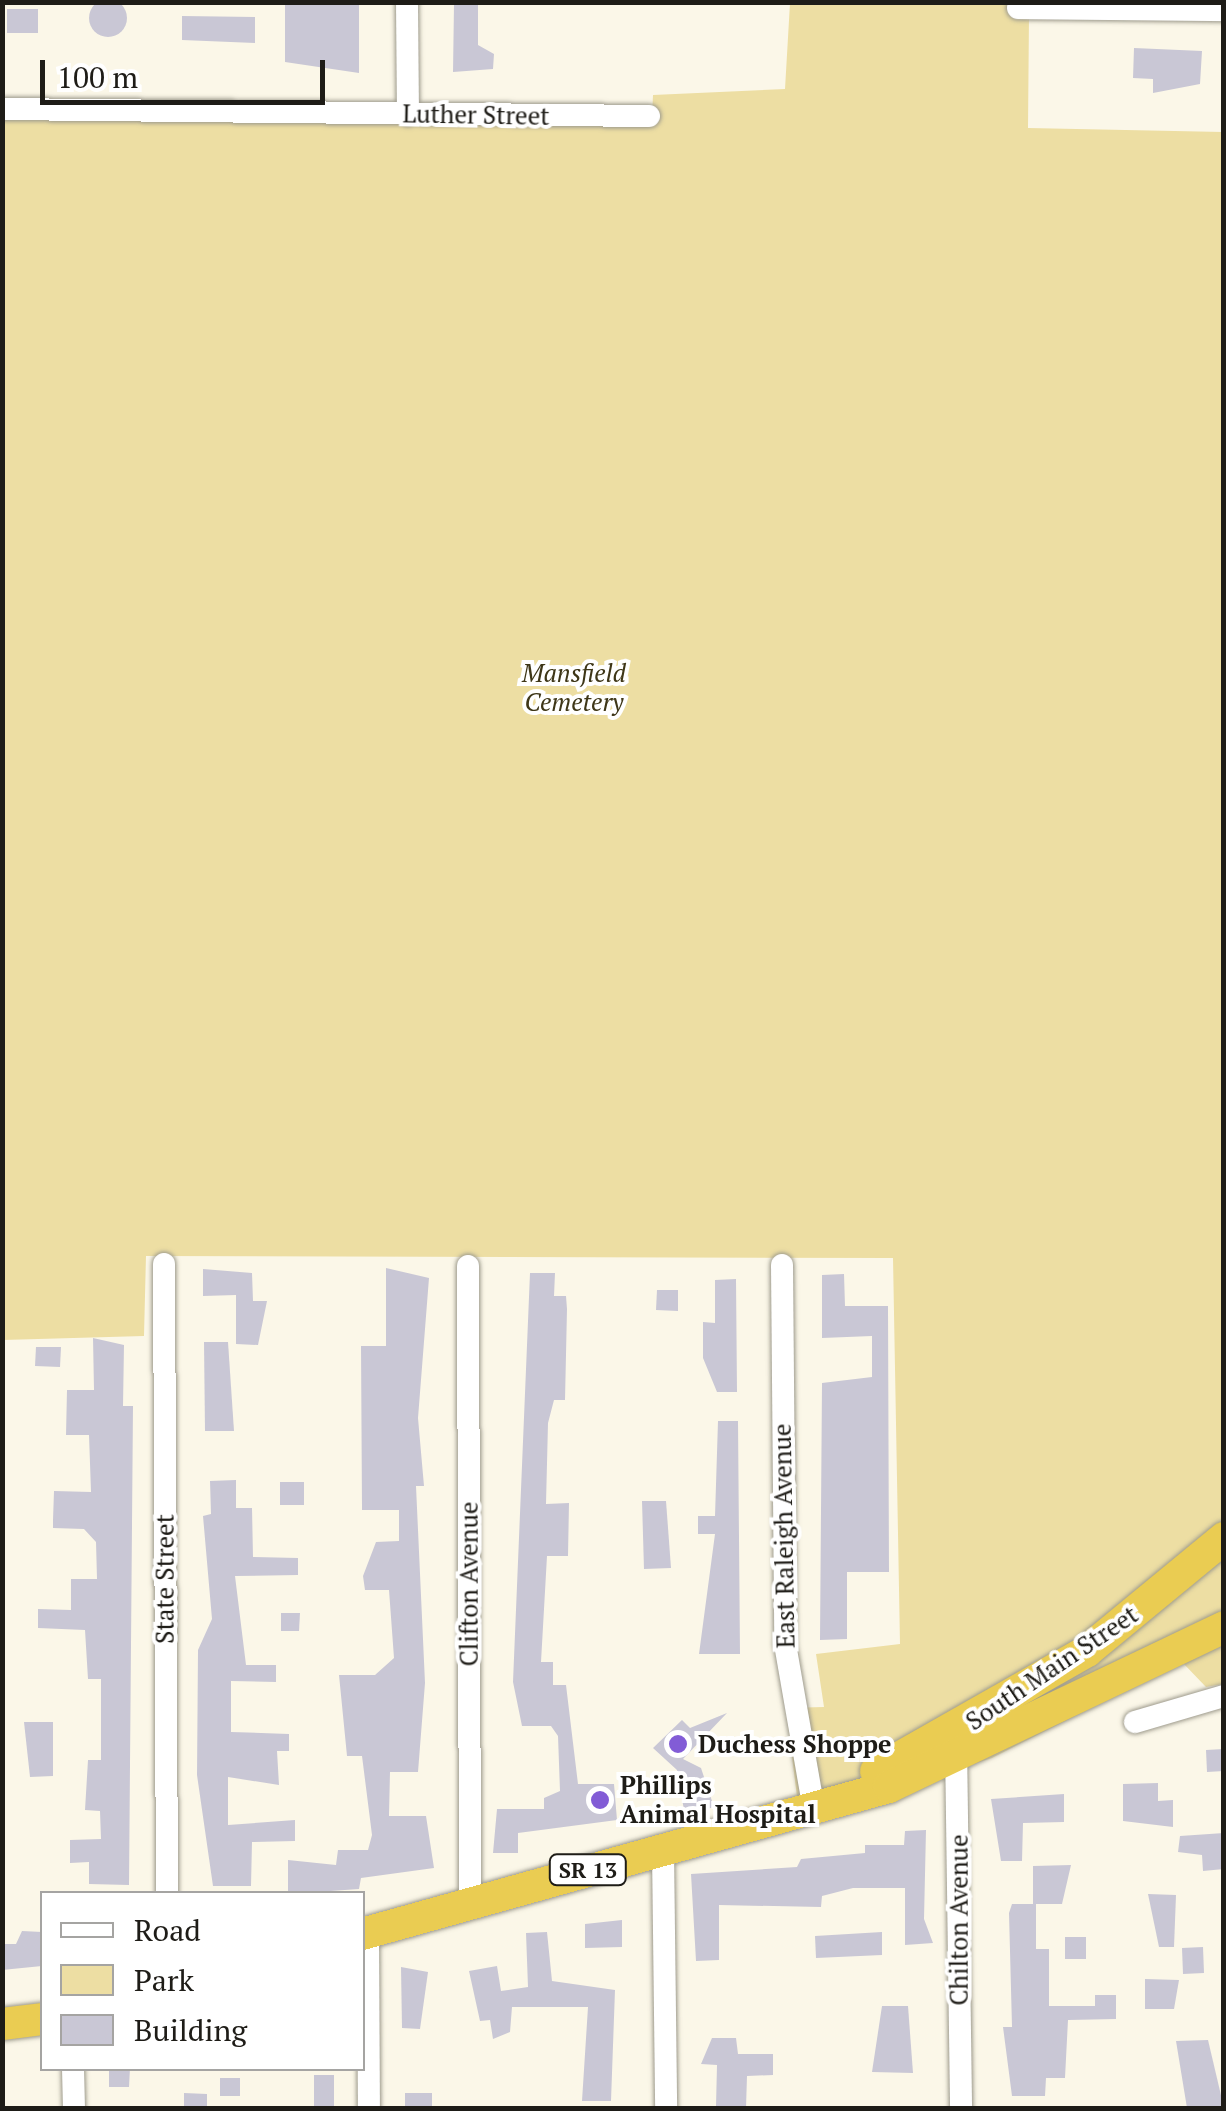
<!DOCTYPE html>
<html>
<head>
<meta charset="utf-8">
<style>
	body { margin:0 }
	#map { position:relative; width:1226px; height:2111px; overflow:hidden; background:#fbf7e8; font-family:"PT Serif",serif }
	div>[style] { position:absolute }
	.green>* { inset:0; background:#eddea3 }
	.building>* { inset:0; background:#c9c7d5 }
	.round { border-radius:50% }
	.roads { filter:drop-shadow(0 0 2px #9e9b8d) drop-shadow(0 0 2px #9e9b8d) }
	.minor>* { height:22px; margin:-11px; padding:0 11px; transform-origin:11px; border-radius:11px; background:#fff }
	.highway>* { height:32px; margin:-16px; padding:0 16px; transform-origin:16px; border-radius:16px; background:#eacc52 }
	.dots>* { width:28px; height:28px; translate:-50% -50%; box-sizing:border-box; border:5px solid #fff; border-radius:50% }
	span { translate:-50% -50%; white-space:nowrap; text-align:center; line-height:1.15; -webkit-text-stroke:8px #fff; paint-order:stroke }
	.shield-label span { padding:2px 8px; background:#fff; border:2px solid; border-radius:8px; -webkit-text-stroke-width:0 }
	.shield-label { font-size:22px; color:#1e1c17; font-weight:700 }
	.street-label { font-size:25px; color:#1e1c17 }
	.park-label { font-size:25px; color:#3e3617; font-style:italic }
	.poi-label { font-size:25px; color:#1e1c17; font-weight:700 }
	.left { translate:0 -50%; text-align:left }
	.frame { position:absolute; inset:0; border:5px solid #1e1c17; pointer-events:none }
	.legend { position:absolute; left:40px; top:1891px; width:325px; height:180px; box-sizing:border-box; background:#fff; border:2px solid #a5a4a2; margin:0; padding:12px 18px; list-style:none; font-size:30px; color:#1e1c17 }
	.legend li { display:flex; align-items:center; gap:20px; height:50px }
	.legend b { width:50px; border:2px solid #a5a4a2 }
	.scale { position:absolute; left:40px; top:60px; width:285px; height:45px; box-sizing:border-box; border:5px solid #1e1c17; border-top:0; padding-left:12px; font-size:30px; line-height:35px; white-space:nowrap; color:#1e1c17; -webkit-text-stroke:8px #fff; paint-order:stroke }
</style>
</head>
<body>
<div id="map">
	<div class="green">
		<div style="clip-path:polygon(1011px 2px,1029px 15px,1028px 128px,1223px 132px,1223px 1684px,1206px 1687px,1182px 1662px,992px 1758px,800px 1821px,786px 1708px,824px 1707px,816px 1654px,900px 1644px,893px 1258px,146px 1256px,144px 1336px,3px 1340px,3px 1469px,3px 110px,652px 116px,653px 95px,785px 89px,790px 3px)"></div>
	</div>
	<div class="building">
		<div class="round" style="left:89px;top:-1px;width:38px;height:38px"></div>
		<div style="clip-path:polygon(285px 2px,359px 2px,359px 73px,285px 62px)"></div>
		<div style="clip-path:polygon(454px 4px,478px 4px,478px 45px,494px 54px,493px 69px,453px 72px)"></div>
		<div style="clip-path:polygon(7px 9px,38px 9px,38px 33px,7px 33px)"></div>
		<div style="clip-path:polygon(182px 16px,255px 17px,255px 43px,182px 40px)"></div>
		<div style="clip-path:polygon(1134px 48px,1202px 51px,1200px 84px,1153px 93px,1153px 79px,1133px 78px)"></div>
		<div style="clip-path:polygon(386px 1268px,429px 1278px,418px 1418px,424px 1486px,416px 1486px,425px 1683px,418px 1772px,390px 1772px,389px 1816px,426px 1816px,434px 1868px,361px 1878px,359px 1889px,288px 1894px,288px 1860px,336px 1865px,338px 1850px,368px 1850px,372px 1835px,362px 1756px,347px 1756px,339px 1675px,375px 1675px,394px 1658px,389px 1590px,365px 1590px,363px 1576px,376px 1542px,399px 1541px,399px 1510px,362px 1510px,361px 1346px,386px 1346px)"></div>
		<div style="clip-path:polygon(203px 1269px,252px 1273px,253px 1301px,267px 1301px,258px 1345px,236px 1344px,236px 1295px,203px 1296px)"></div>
		<div style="clip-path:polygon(530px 1273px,555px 1273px,554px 1296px,566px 1296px,567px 1309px,565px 1400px,554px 1400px,548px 1423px,546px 1504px,569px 1503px,568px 1556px,547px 1556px,541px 1662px,553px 1662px,553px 1685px,566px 1685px,578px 1784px,614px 1784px,617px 1820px,518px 1833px,518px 1853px,493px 1853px,497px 1809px,544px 1809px,544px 1798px,560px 1791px,558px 1736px,551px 1726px,522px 1726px,513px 1682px)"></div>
		<div style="clip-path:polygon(844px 1274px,845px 1306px,888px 1306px,889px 1572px,847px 1572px,847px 1639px,820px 1640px,822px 1383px,872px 1377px,872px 1336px,822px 1338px,822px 1275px)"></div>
		<div style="clip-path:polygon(736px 1279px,737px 1392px,717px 1392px,703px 1358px,703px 1322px,715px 1323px,715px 1280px)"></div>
		<div style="clip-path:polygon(657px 1290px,678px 1290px,678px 1311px,656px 1310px)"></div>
		<div style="clip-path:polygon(93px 1338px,124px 1345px,123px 1406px,133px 1406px,129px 1885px,89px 1884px,89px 1862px,70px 1863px,70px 1840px,101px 1839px,100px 1811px,85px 1810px,88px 1760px,101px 1760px,101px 1679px,88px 1679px,85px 1630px,38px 1628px,38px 1609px,71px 1610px,71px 1579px,97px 1579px,96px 1542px,84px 1529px,53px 1528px,53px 1520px,54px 1491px,91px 1492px,89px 1435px,66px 1435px,67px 1390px,94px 1390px)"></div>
		<div style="clip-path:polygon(204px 1342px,228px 1342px,234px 1431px,205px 1431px)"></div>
		<div style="clip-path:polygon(36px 1347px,61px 1347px,60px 1367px,35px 1366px)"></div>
		<div style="clip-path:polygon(718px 1421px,738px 1421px,740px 1654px,699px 1654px,715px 1534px,698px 1534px,698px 1516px,715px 1516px)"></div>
		<div style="clip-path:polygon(236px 1480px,236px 1508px,252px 1508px,253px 1557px,298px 1558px,298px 1575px,235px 1576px,246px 1665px,276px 1665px,276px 1682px,231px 1681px,231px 1732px,289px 1734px,289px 1751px,277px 1751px,279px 1785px,228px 1777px,228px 1825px,295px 1820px,295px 1841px,252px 1842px,251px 1886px,213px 1886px,197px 1775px,198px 1650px,212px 1619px,203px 1516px,211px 1514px,210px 1481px)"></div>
		<div style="clip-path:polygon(280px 1482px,304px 1482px,304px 1505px,280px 1505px)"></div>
		<div style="clip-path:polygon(642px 1501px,666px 1501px,671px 1568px,644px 1569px)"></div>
		<div style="clip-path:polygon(281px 1613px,300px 1613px,299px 1631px,281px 1631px)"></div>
		<div style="clip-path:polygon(727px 1713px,683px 1759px,701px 1768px,714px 1807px,685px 1816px,677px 1770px,653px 1748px,682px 1720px,690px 1728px)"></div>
		<div style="clip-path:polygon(24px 1722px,53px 1722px,53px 1776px,30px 1777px)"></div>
		<div style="clip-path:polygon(1224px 1749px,1224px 1771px,1207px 1772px,1206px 1750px)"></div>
		<div style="clip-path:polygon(1158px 1783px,1158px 1801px,1173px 1800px,1173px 1827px,1123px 1821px,1123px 1784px)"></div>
		<div style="clip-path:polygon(1064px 1794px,1064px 1822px,1023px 1823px,1022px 1861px,1001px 1861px,991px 1799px)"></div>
		<div style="clip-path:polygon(926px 1830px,924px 1919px,933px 1943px,905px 1945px,905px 1888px,853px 1888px,822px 1896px,821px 1907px,719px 1905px,719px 1960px,696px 1961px,691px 1874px,797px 1867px,801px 1859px,865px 1853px,865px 1845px,904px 1845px,905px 1831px)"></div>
		<div style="clip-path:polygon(1224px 1833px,1224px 1869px,1203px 1871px,1202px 1855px,1178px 1852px,1180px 1836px)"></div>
		<div style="clip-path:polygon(1071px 1865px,1062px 1904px,1036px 1904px,1036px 1949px,1049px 1949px,1049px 2006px,1095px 2006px,1095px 1995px,1116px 1995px,1116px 2019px,1068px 2020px,1065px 2078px,1046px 2078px,1045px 2096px,1012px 2096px,1003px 2027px,1012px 2027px,1009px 1913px,1012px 1904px,1033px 1904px,1033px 1866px)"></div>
		<div style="clip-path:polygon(1148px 1894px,1176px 1895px,1174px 1947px,1159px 1947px)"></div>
		<div style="clip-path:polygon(622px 1920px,622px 1947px,585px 1948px,585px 1924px)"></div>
		<div style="clip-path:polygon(22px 1931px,42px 1932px,42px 1966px,2px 1970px,2px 1944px,16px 1944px)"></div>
		<div style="clip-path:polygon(547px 1932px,552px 1981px,615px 1990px,611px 2101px,582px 2101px,588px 2007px,512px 2007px,510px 2032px,493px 2039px,490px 2020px,480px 2021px,469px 1971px,497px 1966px,501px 1991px,528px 1987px,526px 1933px)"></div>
		<div style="clip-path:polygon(882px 1932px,882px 1955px,816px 1958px,815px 1936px)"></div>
		<div style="clip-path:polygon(1065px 1937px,1086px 1937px,1086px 1959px,1065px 1959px)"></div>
		<div style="clip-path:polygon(1203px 1947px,1204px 1973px,1183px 1974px,1182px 1948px)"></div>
		<div style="clip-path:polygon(401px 1967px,428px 1972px,420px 2029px,402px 2028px)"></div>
		<div style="clip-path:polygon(1145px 1979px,1179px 1980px,1174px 2009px,1145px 2009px)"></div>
		<div style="clip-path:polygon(882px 2006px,908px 2006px,913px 2073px,872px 2072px)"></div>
		<div style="clip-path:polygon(712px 2038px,736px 2038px,738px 2054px,773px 2054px,773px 2075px,747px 2076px,746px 2108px,716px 2106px,717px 2065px,701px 2064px)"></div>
		<div style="clip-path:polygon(1208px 2040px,1224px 2108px,1187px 2108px,1176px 2041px)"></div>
		<div style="clip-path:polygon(109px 2068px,130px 2068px,129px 2087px,109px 2087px)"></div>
		<div style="clip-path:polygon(314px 2075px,334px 2075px,334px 2108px,314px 2108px)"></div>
		<div style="clip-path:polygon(220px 2078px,240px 2078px,240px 2096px,220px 2096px)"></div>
		<div style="clip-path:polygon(184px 2093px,207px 2094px,207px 2108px,184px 2108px)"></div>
		<div style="clip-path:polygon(405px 2093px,432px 2093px,432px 2108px,405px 2108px)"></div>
	</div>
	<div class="roads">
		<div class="minor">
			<div style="left:407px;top:2px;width:113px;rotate:89.5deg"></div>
			<div style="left:1018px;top:8px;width:206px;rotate:0.6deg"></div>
			<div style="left:2px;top:109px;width:647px;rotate:0.62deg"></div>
			<div style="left:164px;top:1264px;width:630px;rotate:89.73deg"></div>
			<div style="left:782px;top:1265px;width:379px;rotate:89.5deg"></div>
			<div style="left:785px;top:1644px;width:162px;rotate:80.1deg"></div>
			<div style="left:468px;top:1266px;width:637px;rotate:89.82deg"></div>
			<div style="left:1135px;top:1722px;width:93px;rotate:-16.3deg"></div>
			<div style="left:956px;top:1745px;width:363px;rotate:89.2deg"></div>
			<div style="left:663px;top:1850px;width:258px;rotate:89.3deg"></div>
			<div style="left:368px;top:1933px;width:175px;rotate:89.7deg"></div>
			<div style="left:73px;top:2068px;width:40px;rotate:88.6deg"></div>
		</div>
		<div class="highway">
			<div style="left:876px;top:1771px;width:243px;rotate:-29.6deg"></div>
			<div style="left:1087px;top:1651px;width:178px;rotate:-39.5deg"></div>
			<div style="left:362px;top:1934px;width:547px;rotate:-15.59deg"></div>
			<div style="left:889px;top:1787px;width:371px;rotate:-25.5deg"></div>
			<div style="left:2px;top:2024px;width:40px;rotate:-7.1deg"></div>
		</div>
	</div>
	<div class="dots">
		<div style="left:678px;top:1744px;background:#825cd6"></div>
		<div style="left:600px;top:1800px;background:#825cd6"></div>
	</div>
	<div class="shield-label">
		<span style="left:588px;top:1870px">SR 13</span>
	</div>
	<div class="street-label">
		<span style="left:476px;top:115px;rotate:1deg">Luther Street</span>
		<span style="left:784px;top:1536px;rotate:-91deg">East Raleigh Avenue</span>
		<span style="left:165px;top:1579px;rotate:-90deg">State Street</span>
		<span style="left:469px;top:1584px;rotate:-90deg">Clifton Avenue</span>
		<span style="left:1052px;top:1668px;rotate:-34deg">South Main Street</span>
		<span style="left:959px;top:1920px;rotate:-90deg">Chilton Avenue</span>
	</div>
	<div class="park-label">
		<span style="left:574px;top:688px">Mansfield<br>Cemetery</span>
	</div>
	<div class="poi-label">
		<span class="left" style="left:698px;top:1744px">Duchess Shoppe</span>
		<span class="left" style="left:620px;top:1800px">Phillips<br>Animal Hospital</span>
	</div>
	<div class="frame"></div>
	<ul class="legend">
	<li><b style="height:12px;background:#fff"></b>Road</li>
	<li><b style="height:28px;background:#eddea3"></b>Park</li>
	<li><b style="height:28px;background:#c9c7d5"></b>Building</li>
	</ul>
	<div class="scale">100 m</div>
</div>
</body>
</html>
